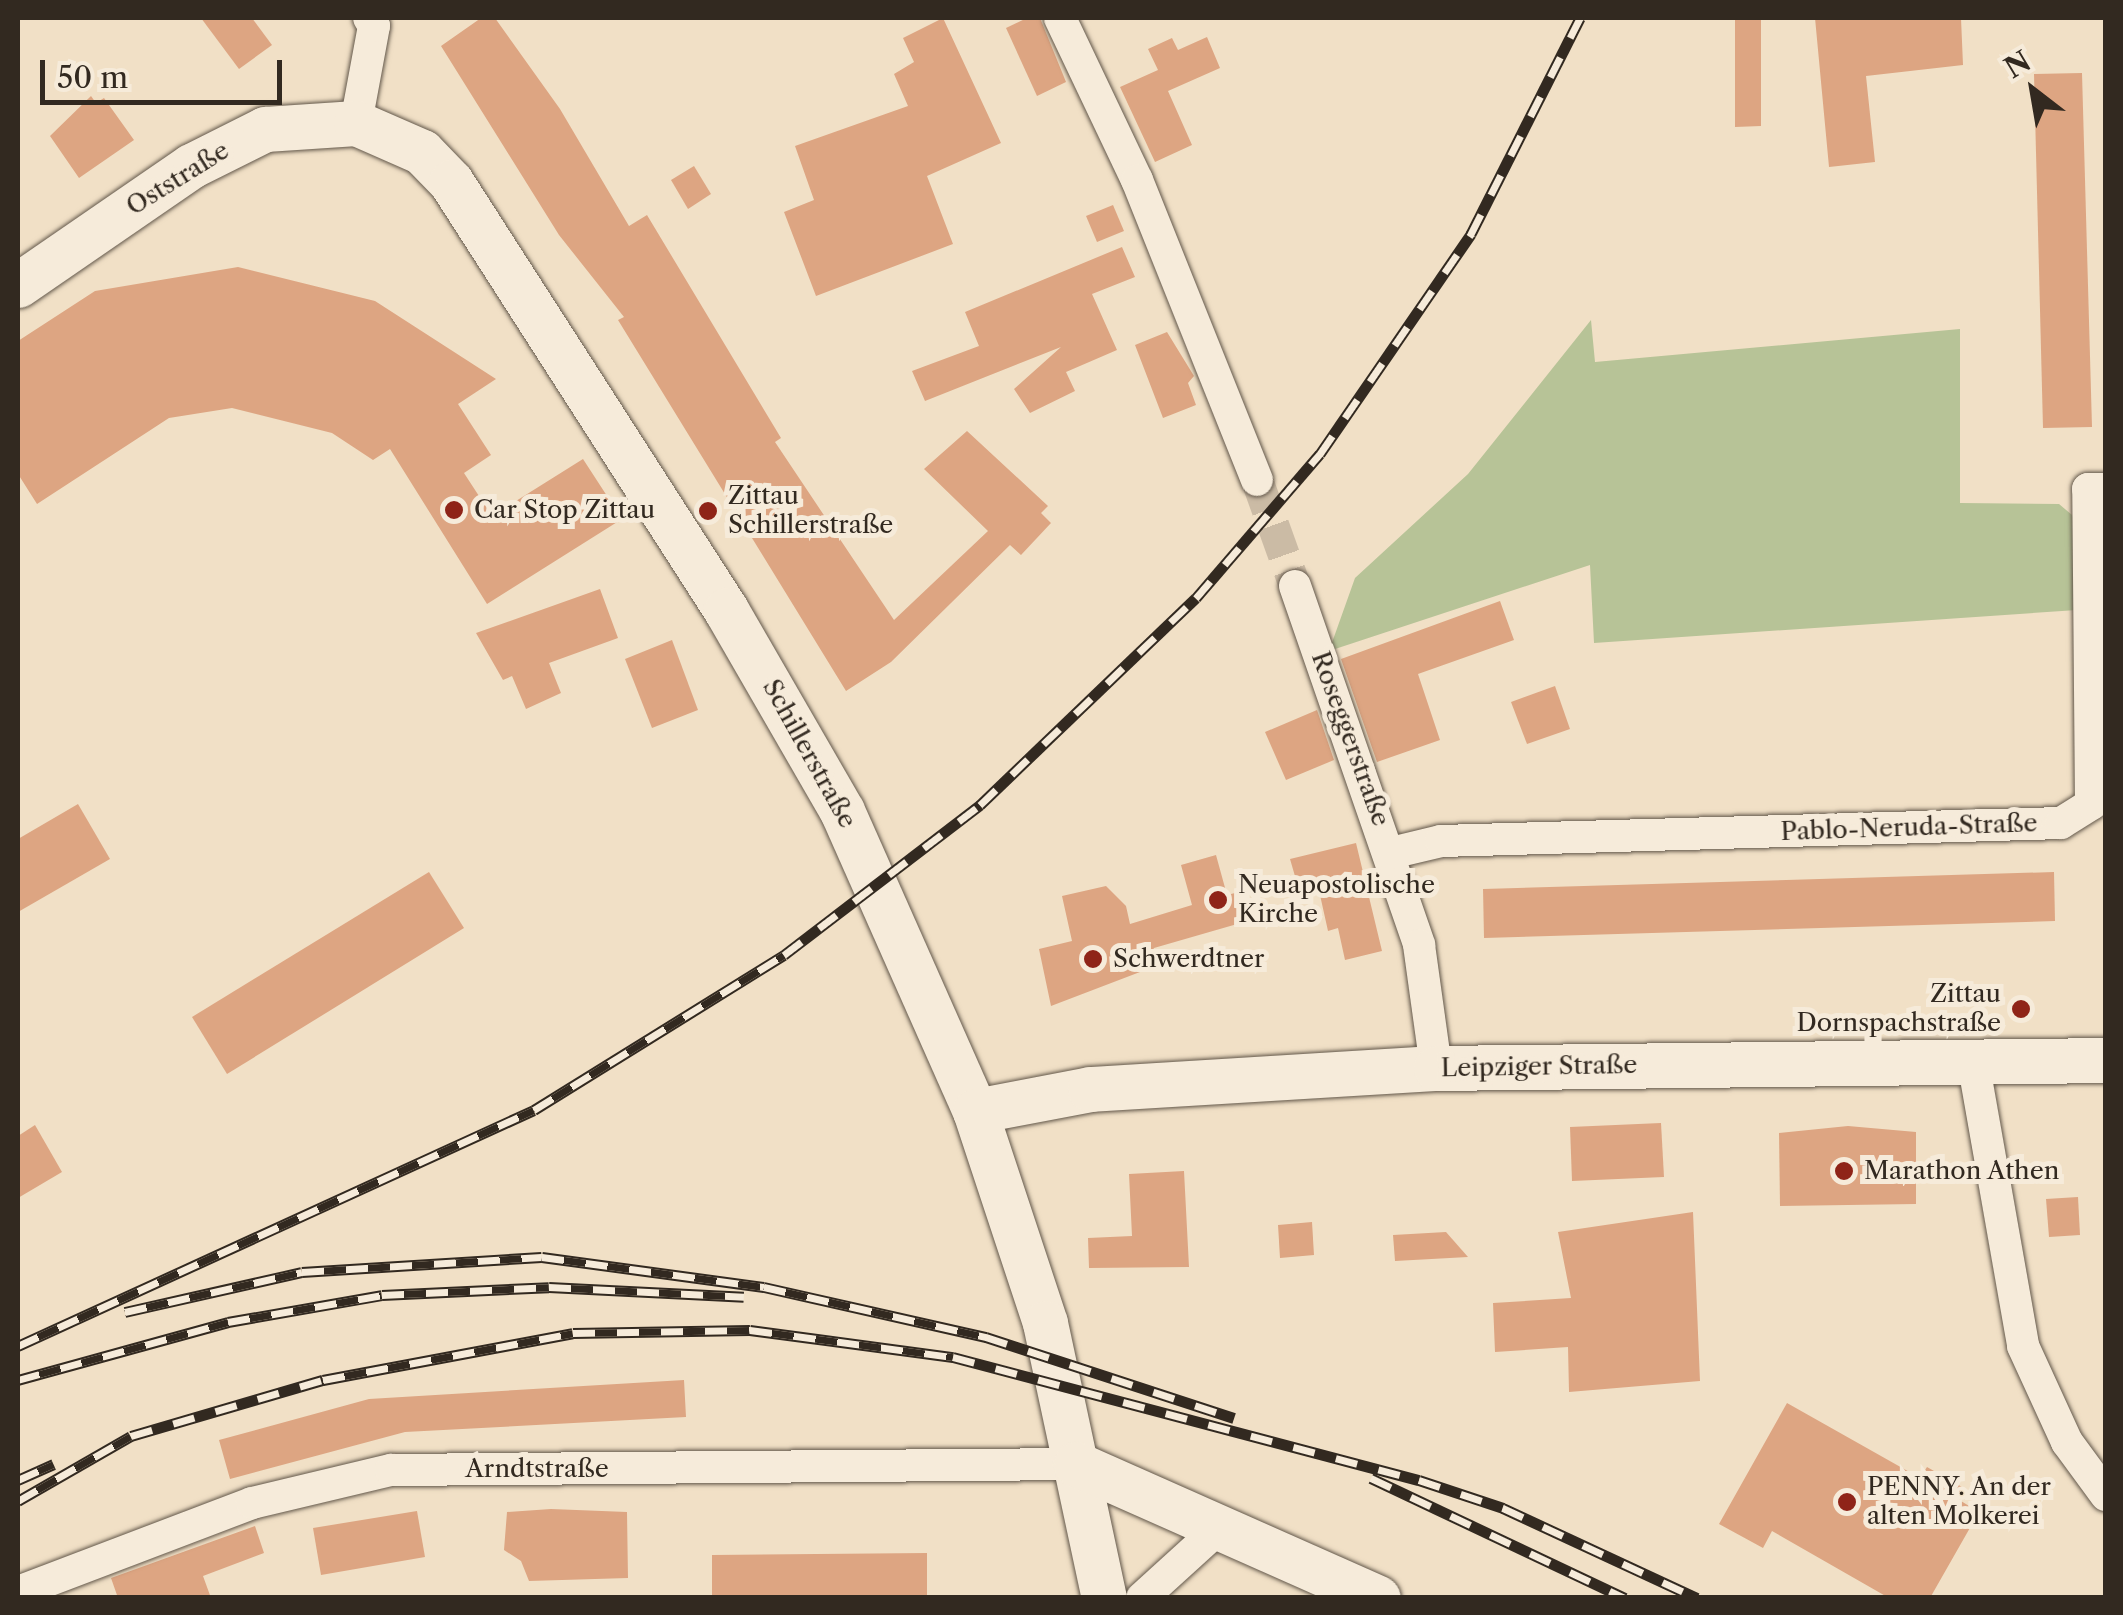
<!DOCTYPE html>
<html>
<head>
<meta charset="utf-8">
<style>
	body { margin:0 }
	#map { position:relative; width:2123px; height:1615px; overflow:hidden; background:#f1e0c6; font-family:"Libre Caslon Text",serif }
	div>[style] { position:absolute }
	.green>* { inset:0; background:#b7c397 }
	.building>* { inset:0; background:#dda582 }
	.street-tunnel>* { height:32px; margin-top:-16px; transform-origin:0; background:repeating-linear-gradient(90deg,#cbbba5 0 32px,transparent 0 48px) }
	.roads { filter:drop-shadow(0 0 2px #62574a) drop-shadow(0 0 2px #62574a) }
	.street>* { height:32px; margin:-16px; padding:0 16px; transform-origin:16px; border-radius:16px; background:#f6ebda }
	.secondary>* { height:45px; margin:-22.5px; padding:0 22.5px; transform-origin:22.5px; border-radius:22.5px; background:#f6ebda }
	.rail>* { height:11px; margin-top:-5.5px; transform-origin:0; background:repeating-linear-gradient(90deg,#f6ebda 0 22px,#322920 0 44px); box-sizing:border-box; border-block:2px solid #322920 }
	.dots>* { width:28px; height:28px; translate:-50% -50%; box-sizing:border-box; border:5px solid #f6ebda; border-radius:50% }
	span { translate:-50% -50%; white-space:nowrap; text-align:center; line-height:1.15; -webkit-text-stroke:10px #f6ebda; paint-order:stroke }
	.street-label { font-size:25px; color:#322920 }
	.poi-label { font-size:25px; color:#322920 }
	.left { translate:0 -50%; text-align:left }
	.right { translate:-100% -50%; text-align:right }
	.frame { position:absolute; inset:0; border:20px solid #322920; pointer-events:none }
	.north { position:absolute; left:1983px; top:40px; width:100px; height:100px; -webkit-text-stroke:8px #f6ebda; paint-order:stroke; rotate:329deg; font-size:28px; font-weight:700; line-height:40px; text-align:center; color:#322920 }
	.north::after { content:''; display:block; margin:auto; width:35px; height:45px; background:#322920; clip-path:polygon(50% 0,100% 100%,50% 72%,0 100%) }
	.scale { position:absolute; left:40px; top:60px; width:242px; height:45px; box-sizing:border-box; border:5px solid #322920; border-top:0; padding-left:12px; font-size:30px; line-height:35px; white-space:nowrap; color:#322920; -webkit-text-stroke:8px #f6ebda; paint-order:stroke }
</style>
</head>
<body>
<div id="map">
	<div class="green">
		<div style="clip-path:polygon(1591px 320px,1595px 362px,1960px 329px,1960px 503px,2059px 504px,2078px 520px,2077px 610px,1594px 643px,1590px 565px,1329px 651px,1355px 578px,1468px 474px)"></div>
	</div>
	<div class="building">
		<div style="clip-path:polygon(201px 18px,252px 18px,272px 45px,239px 69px)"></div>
		<div style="clip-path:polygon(481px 18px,495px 18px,560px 109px,629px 226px,647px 215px,781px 438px,775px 442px,894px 620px,988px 531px,924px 469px,967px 431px,1048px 506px,1041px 513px,1051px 523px,1021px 555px,1010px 545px,891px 662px,846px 691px,618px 320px,624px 317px,559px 235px,441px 46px)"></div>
		<div style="clip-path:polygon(943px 18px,1001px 143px,927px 176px,953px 244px,816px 296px,784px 212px,814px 200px,795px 146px,908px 106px,894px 74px,914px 62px,903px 38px)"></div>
		<div style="clip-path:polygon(1027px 18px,1040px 18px,1066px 82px,1037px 96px,1006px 28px)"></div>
		<div style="clip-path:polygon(1735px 18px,1761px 18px,1761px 126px,1735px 127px)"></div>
		<div style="clip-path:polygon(1815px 18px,1961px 18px,1963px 65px,1866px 76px,1875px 162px,1829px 167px)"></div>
		<div style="clip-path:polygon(1207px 37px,1220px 68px,1168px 91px,1192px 145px,1155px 162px,1120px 87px,1158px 70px,1148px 49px,1172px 38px,1178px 50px)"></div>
		<div style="clip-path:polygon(2082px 73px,2092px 427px,2043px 428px,2034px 74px)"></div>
		<div style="clip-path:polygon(91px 96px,96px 103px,104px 98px,134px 140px,79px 178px,50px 136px)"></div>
		<div style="clip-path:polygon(694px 166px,711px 194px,688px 209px,671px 180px)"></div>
		<div style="clip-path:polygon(1113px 205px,1124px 231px,1097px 242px,1086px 216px)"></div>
		<div style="clip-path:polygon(1122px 247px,1135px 277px,1092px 294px,1117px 350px,1066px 372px,1075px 391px,1030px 413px,1014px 389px,1061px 347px,925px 401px,912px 371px,979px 346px,965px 312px)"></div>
		<div style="clip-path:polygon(238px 267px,375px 301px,496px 379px,458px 404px,491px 455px,464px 473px,492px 516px,583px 459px,622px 519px,487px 604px,390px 449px,373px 460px,332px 433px,232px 408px,169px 418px,37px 504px,18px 474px,18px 341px,95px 291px)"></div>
		<div style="clip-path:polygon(1167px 332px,1194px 376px,1188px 383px,1196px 405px,1163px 418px,1135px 345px)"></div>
		<div style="clip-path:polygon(600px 589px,618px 638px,549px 663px,561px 693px,526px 709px,512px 676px,503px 680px,476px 633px)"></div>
		<div style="clip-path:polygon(1500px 601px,1514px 640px,1418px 674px,1440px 740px,1377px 762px,1341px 659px)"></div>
		<div style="clip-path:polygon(672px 640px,698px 710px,652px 728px,625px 659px)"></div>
		<div style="clip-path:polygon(1555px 686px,1570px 729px,1527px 744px,1511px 702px)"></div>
		<div style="clip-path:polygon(1317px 710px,1334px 760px,1286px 780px,1265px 732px)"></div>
		<div style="clip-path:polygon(78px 804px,110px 859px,18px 912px,18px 839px)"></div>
		<div style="clip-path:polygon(1356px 843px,1382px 951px,1345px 960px,1338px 928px,1328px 931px,1318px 886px,1299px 890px,1290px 859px)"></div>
		<div style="clip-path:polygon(1216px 855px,1227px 895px,1243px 891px,1251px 920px,1154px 948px,1140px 972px,1051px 1006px,1039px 949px,1072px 941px,1062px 896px,1106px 886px,1126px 906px,1130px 924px,1192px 905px,1181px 865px)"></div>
		<div style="clip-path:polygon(429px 872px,464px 928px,227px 1074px,192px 1017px)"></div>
		<div style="clip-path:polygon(2054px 872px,2055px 921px,1484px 938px,1483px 889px)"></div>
		<div style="clip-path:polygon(1661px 1123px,1664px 1177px,1572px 1181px,1570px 1127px)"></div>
		<div style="clip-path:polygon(35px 1125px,62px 1172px,18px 1198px,18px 1136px)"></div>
		<div style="clip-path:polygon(1848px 1126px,1916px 1132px,1916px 1204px,1780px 1206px,1779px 1133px)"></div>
		<div style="clip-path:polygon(1184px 1171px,1189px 1267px,1089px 1268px,1088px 1238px,1132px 1236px,1129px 1174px)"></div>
		<div style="clip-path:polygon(2078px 1197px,2080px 1235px,2049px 1237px,2046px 1199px)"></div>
		<div style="clip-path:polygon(1693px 1212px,1700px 1381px,1569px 1392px,1568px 1347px,1495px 1352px,1493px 1303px,1571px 1298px,1558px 1232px)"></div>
		<div style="clip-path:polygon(1312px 1222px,1314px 1255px,1280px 1258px,1278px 1225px)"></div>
		<div style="clip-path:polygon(1446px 1232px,1468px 1257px,1395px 1261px,1393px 1235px)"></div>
		<div style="clip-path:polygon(684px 1380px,686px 1417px,405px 1432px,230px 1479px,219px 1440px,369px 1399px)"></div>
		<div style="clip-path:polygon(1787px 1403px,1920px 1478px,1927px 1467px,1962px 1487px,1956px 1498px,1979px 1512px,1930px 1598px,1889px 1598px,1772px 1531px,1763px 1548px,1719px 1524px)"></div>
		<div style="clip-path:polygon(551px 1509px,627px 1512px,628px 1578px,529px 1581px,521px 1561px,504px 1550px,507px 1512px)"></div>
		<div style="clip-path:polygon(417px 1511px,425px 1557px,321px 1575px,313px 1528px)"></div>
		<div style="clip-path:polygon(255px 1526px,264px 1553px,203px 1576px,211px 1598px,118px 1598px,111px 1578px)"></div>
		<div style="clip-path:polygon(927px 1553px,927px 1598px,712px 1598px,712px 1555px)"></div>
	</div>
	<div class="street-tunnel">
		<div style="left:1257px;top:480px;width:113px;rotate:70.3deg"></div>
	</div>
	<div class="roads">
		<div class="street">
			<div style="left:1060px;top:18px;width:179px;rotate:64.6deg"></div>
			<div style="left:1137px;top:180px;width:323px;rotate:68.2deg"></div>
			<div style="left:356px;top:123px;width:99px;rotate:-79.5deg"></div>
			<div style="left:374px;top:26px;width:9px;rotate:-122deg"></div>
			<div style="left:1295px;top:586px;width:380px;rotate:70.9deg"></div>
			<div style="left:1419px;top:945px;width:124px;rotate:82.1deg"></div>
			<div style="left:1391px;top:853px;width:51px;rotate:-13.5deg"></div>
			<div style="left:1441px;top:841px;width:620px;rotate:-1.66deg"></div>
			<div style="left:2061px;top:823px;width:36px;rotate:-32deg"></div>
			<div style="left:2091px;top:804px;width:315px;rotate:-90.5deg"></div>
			<div style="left:2088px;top:489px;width:18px"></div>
			<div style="left:1973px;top:1061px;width:289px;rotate:80deg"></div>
			<div style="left:2023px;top:1346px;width:106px;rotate:65.4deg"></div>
			<div style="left:2067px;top:1442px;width:66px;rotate:53.7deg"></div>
			<div style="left:18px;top:1592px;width:250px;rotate:-20.8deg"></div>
			<div style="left:252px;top:1503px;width:143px;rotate:-13.4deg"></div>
			<div style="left:391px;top:1470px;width:685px;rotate:-0.5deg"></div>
			<div style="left:1142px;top:1598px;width:107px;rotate:-42.3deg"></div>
		</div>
		<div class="secondary">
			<div style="left:18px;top:285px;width:210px;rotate:-34.5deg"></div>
			<div style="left:191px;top:166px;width:83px;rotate:-26.6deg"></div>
			<div style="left:265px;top:129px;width:91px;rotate:-3.8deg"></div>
			<div style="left:356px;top:123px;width:72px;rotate:23.7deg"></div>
			<div style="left:422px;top:152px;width:42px;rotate:46deg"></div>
			<div style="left:451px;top:182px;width:509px;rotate:57.28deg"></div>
			<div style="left:726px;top:610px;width:232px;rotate:60deg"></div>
			<div style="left:842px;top:811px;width:328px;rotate:66.1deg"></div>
			<div style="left:975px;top:1111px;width:223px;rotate:71.7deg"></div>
			<div style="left:1045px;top:1323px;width:281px;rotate:77.9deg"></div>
			<div style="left:975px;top:1111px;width:117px;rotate:-10.8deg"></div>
			<div style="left:1090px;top:1089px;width:347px;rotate:-3.5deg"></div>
			<div style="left:1436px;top:1068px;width:670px;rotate:-0.68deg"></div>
			<div style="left:1076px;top:1464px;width:330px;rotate:23.9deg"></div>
		</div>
	</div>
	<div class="rail">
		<div style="left:125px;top:1312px;width:181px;rotate:-12.7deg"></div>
		<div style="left:302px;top:1272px;width:240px;rotate:-3.6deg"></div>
		<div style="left:542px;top:1257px;width:224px;rotate:7.7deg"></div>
		<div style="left:764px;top:1287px;width:228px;rotate:12.7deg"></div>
		<div style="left:986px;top:1337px;width:261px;rotate:18.1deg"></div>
		<div style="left:18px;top:1346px;width:567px;rotate:-24.58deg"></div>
		<div style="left:534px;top:1110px;width:294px;rotate:-31.8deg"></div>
		<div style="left:784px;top:955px;width:247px;rotate:-37.4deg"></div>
		<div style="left:980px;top:805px;width:299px;rotate:-43.8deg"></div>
		<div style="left:1196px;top:598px;width:190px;rotate:-49.3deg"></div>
		<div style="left:1320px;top:454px;width:267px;rotate:-55.5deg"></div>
		<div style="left:1471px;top:234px;width:242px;rotate:-63.2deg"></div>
		<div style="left:18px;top:1380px;width:218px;rotate:-15.4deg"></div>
		<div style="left:228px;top:1322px;width:156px;rotate:-9.9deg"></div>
		<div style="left:382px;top:1295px;width:167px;rotate:-2.7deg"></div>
		<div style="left:549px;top:1287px;width:195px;rotate:2.9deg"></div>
		<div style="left:1371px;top:1478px;width:281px;rotate:25.3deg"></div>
		<div style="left:18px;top:1480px;width:39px;rotate:-24deg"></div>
		<div style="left:18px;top:1501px;width:130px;rotate:-29.9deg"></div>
		<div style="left:131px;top:1436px;width:200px;rotate:-16.3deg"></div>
		<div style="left:323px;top:1380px;width:254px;rotate:-10.6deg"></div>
		<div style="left:573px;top:1333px;width:177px;rotate:-1deg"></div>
		<div style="left:750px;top:1330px;width:205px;rotate:7.6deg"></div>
		<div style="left:953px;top:1357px;width:482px;rotate:14.8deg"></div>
		<div style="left:1419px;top:1480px;width:89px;rotate:18.4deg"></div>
		<div style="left:1503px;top:1508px;width:214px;rotate:24.9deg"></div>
	</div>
	<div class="dots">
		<div style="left:454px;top:510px;background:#8f2418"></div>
		<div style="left:708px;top:511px;background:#8f2418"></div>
		<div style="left:1218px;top:900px;background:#8f2418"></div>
		<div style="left:1093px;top:959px;background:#8f2418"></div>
		<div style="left:2021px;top:1009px;background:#8f2418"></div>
		<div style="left:1844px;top:1171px;background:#8f2418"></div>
		<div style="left:1847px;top:1502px;background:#8f2418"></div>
	</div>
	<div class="street-label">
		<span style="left:178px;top:179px;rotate:-32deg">Oststraße</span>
		<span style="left:1350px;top:739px;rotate:70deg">Roseggerstraße</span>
		<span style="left:809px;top:754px;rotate:61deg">Schillerstraße</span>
		<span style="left:1909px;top:828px;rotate:-2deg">Pablo-Neruda-Straße</span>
		<span style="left:1539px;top:1067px;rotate:-1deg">Leipziger Straße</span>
		<span style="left:537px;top:1469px">Arndtstraße</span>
	</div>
	<div class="poi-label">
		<span class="left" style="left:728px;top:511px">Zittau<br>Schillerstraße</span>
		<span class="left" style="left:474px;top:510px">Car Stop Zittau</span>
		<span class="left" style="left:1238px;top:900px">Neuapostolische<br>Kirche</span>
		<span class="left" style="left:1113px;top:959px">Schwerdtner</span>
		<span class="right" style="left:2001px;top:1009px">Zittau<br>Dornspachstraße</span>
		<span class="left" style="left:1864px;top:1171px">Marathon Athen</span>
		<span class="left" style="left:1867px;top:1502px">PENNY. An der<br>alten Molkerei</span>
	</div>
	<div class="frame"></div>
	<div class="north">N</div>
	<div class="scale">50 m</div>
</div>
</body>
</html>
